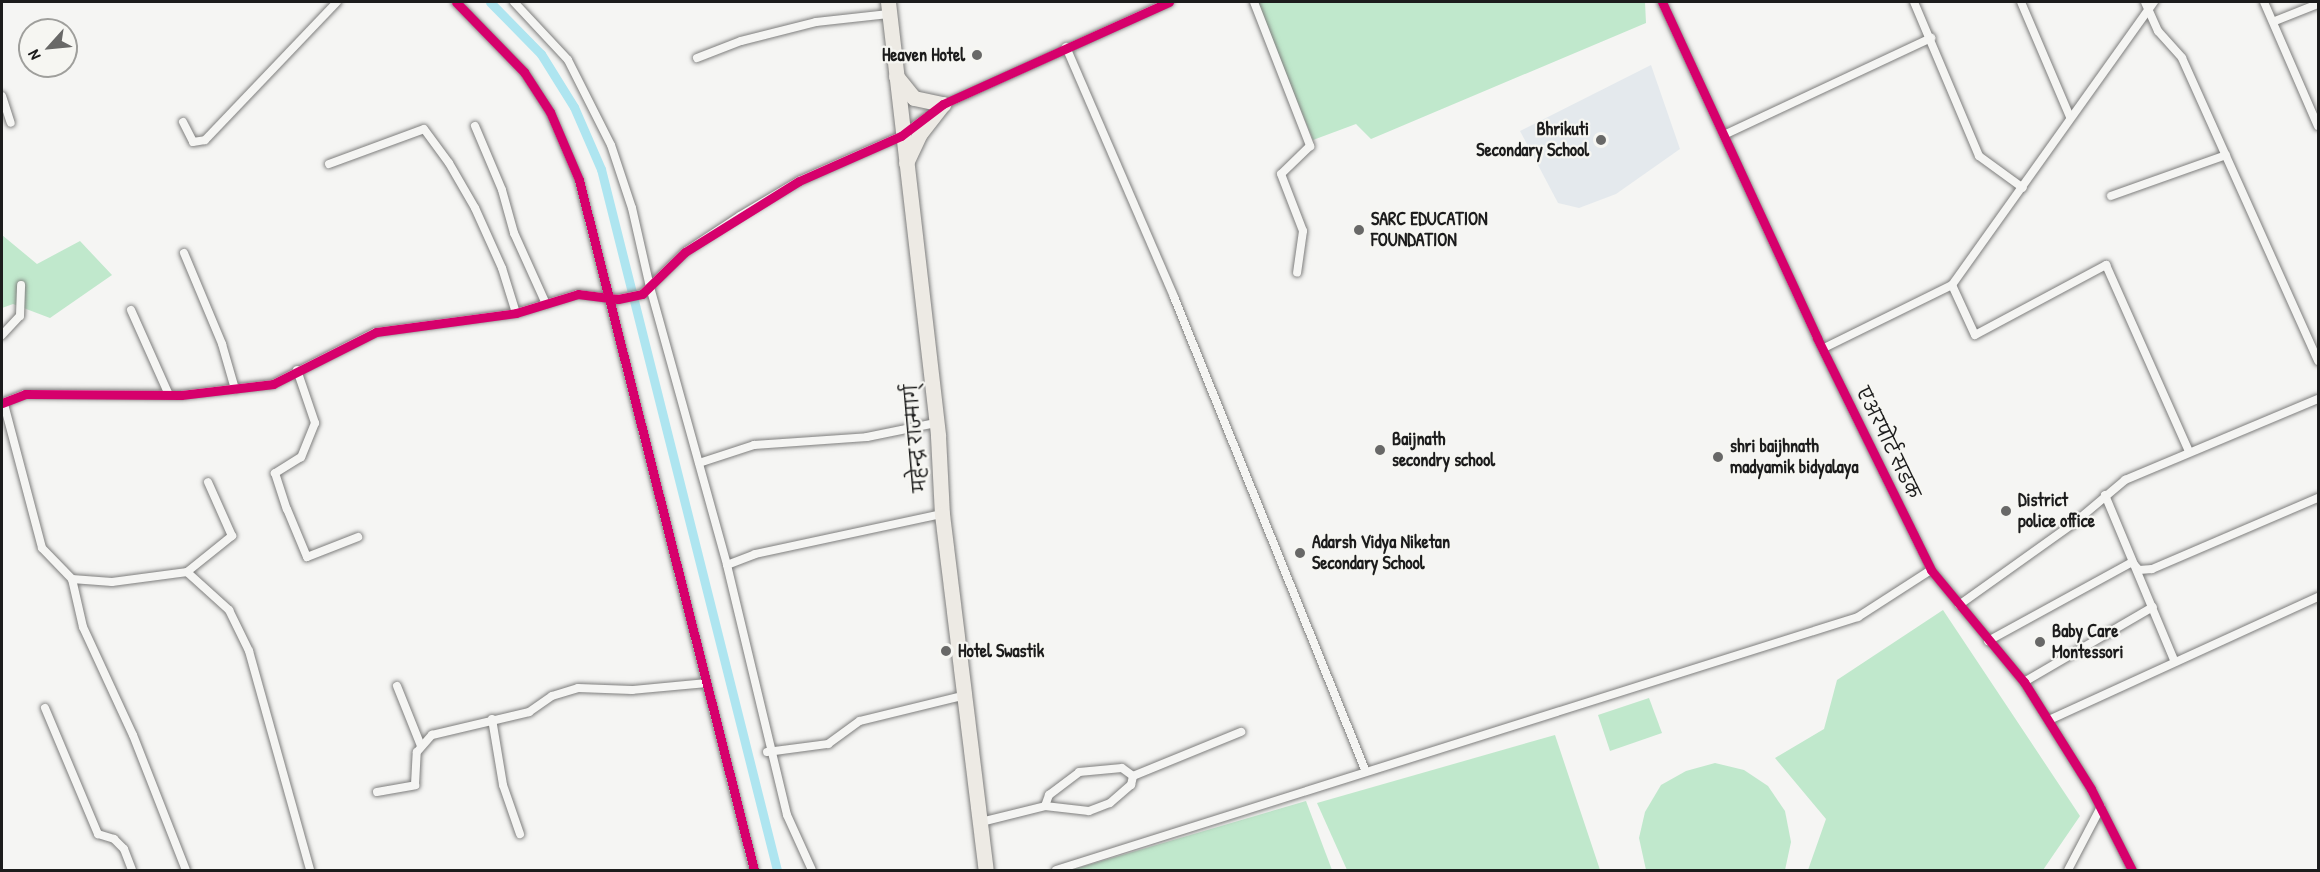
<!DOCTYPE html>
<html>
<head>
<meta charset="utf-8">
<style>
	body { margin:0 }
	#map { position:relative; width:2320px; height:872px; overflow:hidden; background:#f5f5f3; font-family:"Patrick Hand","Playpen Sans Deva",sans-serif }
	div>[style] { position:absolute }
	.built>* { inset:0; background:#e4e9ed }
	.green>* { inset:0; background:#c0e8cc }
	.canal>* { height:9px; margin:-4.5px; padding:0 4.5px; transform-origin:4.5px; border-radius:4.5px; background:#aee5f0 }
	.roads { filter:drop-shadow(0 0 2px #7e7e7d) drop-shadow(0 0 2px #7e7e7d) }
	.street>* { height:8px; margin:-4px; padding:0 4px; transform-origin:4px; border-radius:4px; background:#f5f5f3 }
	.highway>* { height:15px; margin:-7.5px; padding:0 7.5px; transform-origin:7.5px; border-radius:7.5px; background:#edeae4 }
	.cycleway>* { height:9px; margin:-4.5px; padding:0 4.5px; transform-origin:4.5px; border-radius:4.5px; background:#d6006c }
	.dots>* { width:16px; height:16px; translate:-50% -50%; box-sizing:border-box; border:3px solid #f6f6f2; border-radius:50% }
	span { translate:-50% -50%; white-space:nowrap; text-align:center; line-height:1.15; -webkit-text-stroke:4.5px #f6f6f2; paint-order:stroke }
	.poi-label { font-size:18px; color:#1c1c1c; font-weight:700 }
	.right { translate:-100% -50%; text-align:right }
	.left { translate:0 -50%; text-align:left }
	.street-label { font-size:18px; color:#1c1c1c }
	.frame { position:absolute; inset:0; border:3px solid #1c1c1c; pointer-events:none }
	.north { position:absolute; left:18px; top:18px; width:60px; height:60px; box-sizing:border-box; background:#f6f6f2; border:2px solid #9f9f9c; border-radius:50%; rotate:243deg; font-size:16px; font-weight:700; line-height:24px; text-align:center; color:#1c1c1c }
	.north::after { content:''; display:block; margin:auto; width:21px; height:27px; background:#686867; clip-path:polygon(50% 0,100% 100%,50% 72%,0 100%) }
</style>
</head>
<body>
<div id="map">
	<div class="built">
		<div style="clip-path:polygon(1651px 65px,1680px 149px,1616px 194px,1579px 208px,1558px 203px,1520px 131px)"></div>
	</div>
	<div class="green">
		<div style="clip-path:polygon(1257px 2px,1645px 2px,1646px 23px,1371px 139px,1356px 124px,1313px 140px)"></div>
		<div style="clip-path:polygon(2px 235px,37px 264px,80px 241px,112px 275px,50px 318px,13px 304px,2px 308px)"></div>
		<div style="clip-path:polygon(1943px 610px,2080px 816px,2043px 870px,1808px 870px,1826px 819px,1775px 758px,1824px 729px,1837px 680px)"></div>
		<div style="clip-path:polygon(1649px 698px,1662px 733px,1610px 751px,1598px 715px)"></div>
		<div style="clip-path:polygon(1555px 735px,1600px 870px,1347px 870px,1317px 803px)"></div>
		<div style="clip-path:polygon(1715px 763px,1744px 770px,1768px 786px,1785px 811px,1791px 842px,1785px 870px,1646px 870px,1639px 838px,1645px 812px,1661px 785px,1686px 771px)"></div>
		<div style="clip-path:polygon(1306px 801px,1332px 870px,1071px 870px)"></div>
	</div>
	<div class="canal">
		<div style="left:490px;top:2px;width:73px;rotate:45.6deg"></div>
		<div style="left:541px;top:54px;width:62px;rotate:58.1deg"></div>
		<div style="left:574px;top:107px;width:68px;rotate:66.5deg"></div>
		<div style="left:601px;top:169px;width:723px;rotate:75.91deg"></div>
	</div>
	<div class="roads">
		<div class="street">
			<div style="left:456px;top:2px;width:98px;rotate:45.8deg"></div>
			<div style="left:524px;top:72px;width:48px;rotate:57deg"></div>
			<div style="left:550px;top:112px;width:74px;rotate:66.9deg"></div>
			<div style="left:579px;top:180px;width:712px;rotate:75.77deg"></div>
			<div style="left:514px;top:2px;width:79px;rotate:47deg"></div>
			<div style="left:568px;top:60px;width:95px;rotate:63.2deg"></div>
			<div style="left:611px;top:145px;width:66px;rotate:71.6deg"></div>
			<div style="left:632px;top:208px;width:81px;rotate:77.2deg"></div>
			<div style="left:650px;top:287px;width:288px;rotate:74.5deg"></div>
			<div style="left:727px;top:565px;width:257px;rotate:76.5deg"></div>
			<div style="left:787px;top:815px;width:60px;rotate:65.6deg"></div>
			<div style="left:1254px;top:2px;width:155px;rotate:68.7deg"></div>
			<div style="left:1310px;top:146px;width:40px;rotate:136deg"></div>
			<div style="left:1281px;top:174px;width:61px;rotate:68.9deg"></div>
			<div style="left:1303px;top:231px;width:42px;rotate:98.1deg"></div>
			<div style="left:1662px;top:2px;width:370px;rotate:65.2deg"></div>
			<div style="left:1817px;top:338px;width:258px;rotate:63.8deg"></div>
			<div style="left:1931px;top:570px;width:146px;rotate:50.3deg"></div>
			<div style="left:2024px;top:682px;width:126px;rotate:57.9deg"></div>
			<div style="left:2091px;top:789px;width:91px;rotate:63.2deg"></div>
			<div style="left:1914px;top:2px;width:167px;rotate:67.1deg"></div>
			<div style="left:1979px;top:156px;width:54px;rotate:36deg"></div>
			<div style="left:2021px;top:2px;width:125px;rotate:66.9deg"></div>
			<div style="left:2145px;top:2px;width:32px;rotate:66deg"></div>
			<div style="left:2158px;top:31px;width:36px;rotate:48deg"></div>
			<div style="left:2182px;top:58px;width:332px;rotate:65.8deg"></div>
			<div style="left:2264px;top:2px;width:135px;rotate:66.5deg"></div>
			<div style="left:2275px;top:21px;width:46px;rotate:-21.6deg"></div>
			<div style="left:1066px;top:47px;width:272px;rotate:66.6deg"></div>
			<div style="left:1174px;top:297px;width:512px;rotate:67.99deg"></div>
			<div style="left:697px;top:58px;width:47px;rotate:-21.1deg"></div>
			<div style="left:741px;top:41px;width:77px;rotate:-14.2deg"></div>
			<div style="left:816px;top:22px;width:73px;rotate:-6.3deg"></div>
			<div style="left:2px;top:96px;width:28px;rotate:72deg"></div>
			<div style="left:941px;top:106px;width:251px;rotate:-24.5deg"></div>
			<div style="left:183px;top:122px;width:22px;rotate:63deg"></div>
			<div style="left:193px;top:142px;width:12px;rotate:-9deg"></div>
			<div style="left:205px;top:140px;width:191px;rotate:-46.3deg"></div>
			<div style="left:475px;top:126px;width:69px;rotate:67.1deg"></div>
			<div style="left:502px;top:190px;width:45px;rotate:74.4deg"></div>
			<div style="left:514px;top:233px;width:78px;rotate:65.7deg"></div>
			<div style="left:1724px;top:135px;width:229px;rotate:-25.1deg"></div>
			<div style="left:329px;top:164px;width:101px;rotate:-20.2deg"></div>
			<div style="left:424px;top:129px;width:42px;rotate:53.7deg"></div>
			<div style="left:449px;top:163px;width:52px;rotate:60deg"></div>
			<div style="left:475px;top:208px;width:66px;rotate:65.8deg"></div>
			<div style="left:502px;top:268px;width:47px;rotate:72.7deg"></div>
			<div style="left:2111px;top:196px;width:122px;rotate:-19.6deg"></div>
			<div style="left:184px;top:253px;width:99px;rotate:67.3deg"></div>
			<div style="left:222px;top:344px;width:47px;rotate:73.9deg"></div>
			<div style="left:1952px;top:285px;width:55px;rotate:65.3deg"></div>
			<div style="left:1975px;top:335px;width:149px;rotate:-28.1deg"></div>
			<div style="left:2106px;top:265px;width:204px;rotate:66deg"></div>
			<div style="left:131px;top:310px;width:93px;rotate:65.9deg"></div>
			<div style="left:2px;top:335px;width:26px;rotate:-47deg"></div>
			<div style="left:20px;top:316px;width:31px;rotate:-88deg"></div>
			<div style="left:1824px;top:348px;width:143px;rotate:-26.2deg"></div>
			<div style="left:1952px;top:285px;width:348px;rotate:-54.5deg"></div>
			<div style="left:297px;top:370px;width:56px;rotate:71.2deg"></div>
			<div style="left:315px;top:423px;width:37px;rotate:112deg"></div>
			<div style="left:301px;top:457px;width:31px;rotate:148deg"></div>
			<div style="left:275px;top:473px;width:38px;rotate:72deg"></div>
			<div style="left:287px;top:509px;width:52px;rotate:67.4deg"></div>
			<div style="left:307px;top:557px;width:55px;rotate:-21.4deg"></div>
			<div style="left:2px;top:403px;width:25px;rotate:-21deg"></div>
			<div style="left:25px;top:394px;width:156px;rotate:0.4deg"></div>
			<div style="left:181px;top:395px;width:93px;rotate:-6.8deg"></div>
			<div style="left:273px;top:384px;width:115px;rotate:-26.8deg"></div>
			<div style="left:376px;top:332px;width:141px;rotate:-7.7deg"></div>
			<div style="left:516px;top:313px;width:65px;rotate:-17deg"></div>
			<div style="left:578px;top:294px;width:40px;rotate:7.1deg"></div>
			<div style="left:618px;top:299px;width:25px;rotate:-12deg"></div>
			<div style="left:642px;top:294px;width:60px;rotate:-44.3deg"></div>
			<div style="left:685px;top:252px;width:66px;rotate:-33.2deg"></div>
			<div style="left:740px;top:216px;width:69px;rotate:-30.7deg"></div>
			<div style="left:799px;top:181px;width:111px;rotate:-23.8deg"></div>
			<div style="left:901px;top:136px;width:31px;rotate:-37deg"></div>
			<div style="left:4px;top:404px;width:149px;rotate:75.2deg"></div>
			<div style="left:42px;top:548px;width:43px;rotate:45.9deg"></div>
			<div style="left:72px;top:579px;width:40px;rotate:4.3deg"></div>
			<div style="left:112px;top:582px;width:76px;rotate:-7.6deg"></div>
			<div style="left:187px;top:572px;width:57px;rotate:42.1deg"></div>
			<div style="left:229px;top:610px;width:46px;rotate:64deg"></div>
			<div style="left:249px;top:651px;width:227px;rotate:74.4deg"></div>
			<div style="left:699px;top:463px;width:58px;rotate:-18.1deg"></div>
			<div style="left:754px;top:445px;width:113px;rotate:-4deg"></div>
			<div style="left:867px;top:437px;width:70px;rotate:-11.5deg"></div>
			<div style="left:2105px;top:495px;width:181px;rotate:67.3deg"></div>
			<div style="left:727px;top:565px;width:30px;rotate:-21deg"></div>
			<div style="left:755px;top:554px;width:191px;rotate:-12.1deg"></div>
			<div style="left:187px;top:572px;width:58px;rotate:-38.7deg"></div>
			<div style="left:232px;top:536px;width:59px;rotate:-114deg"></div>
			<div style="left:72px;top:579px;width:49px;rotate:77.1deg"></div>
			<div style="left:83px;top:627px;width:119px;rotate:65.2deg"></div>
			<div style="left:133px;top:735px;width:145px;rotate:68.6deg"></div>
			<div style="left:1959px;top:605px;width:141px;rotate:-35.5deg"></div>
			<div style="left:2074px;top:523px;width:67px;rotate:-40.1deg"></div>
			<div style="left:2125px;top:480px;width:209px;rotate:-22.8deg"></div>
			<div style="left:1988px;top:641px;width:164px;rotate:-28.7deg"></div>
			<div style="left:2132px;top:562px;width:11px;rotate:49deg"></div>
			<div style="left:2139px;top:570px;width:13px;rotate:-4deg"></div>
			<div style="left:2152px;top:569px;width:181px;rotate:-23.2deg"></div>
			<div style="left:2024px;top:682px;width:149px;rotate:-30.2deg"></div>
			<div style="left:397px;top:686px;width:65px;rotate:68.2deg"></div>
			<div style="left:45px;top:708px;width:137px;rotate:67.2deg"></div>
			<div style="left:98px;top:834px;width:17px;rotate:17deg"></div>
			<div style="left:114px;top:839px;width:14px;rotate:45deg"></div>
			<div style="left:124px;top:849px;width:22px;rotate:69deg"></div>
			<div style="left:492px;top:719px;width:67px;rotate:80.5deg"></div>
			<div style="left:503px;top:785px;width:52px;rotate:70.9deg"></div>
			<div style="left:2049px;top:720px;width:296px;rotate:-24.6deg"></div>
			<div style="left:767px;top:752px;width:62px;rotate:-7.5deg"></div>
			<div style="left:828px;top:744px;width:39px;rotate:-36deg"></div>
			<div style="left:860px;top:721px;width:109px;rotate:-13.8deg"></div>
			<div style="left:377px;top:792px;width:39px;rotate:-10deg"></div>
			<div style="left:415px;top:785px;width:33px;rotate:-87deg"></div>
			<div style="left:417px;top:752px;width:23px;rotate:-49deg"></div>
			<div style="left:432px;top:735px;width:100px;rotate:-13.3deg"></div>
			<div style="left:529px;top:712px;width:28px;rotate:-35deg"></div>
			<div style="left:552px;top:696px;width:27px;rotate:-17deg"></div>
			<div style="left:578px;top:688px;width:54px;rotate:2.1deg"></div>
			<div style="left:632px;top:690px;width:74px;rotate:-5.4deg"></div>
			<div style="left:1045px;top:806px;width:12px;rotate:-70deg"></div>
			<div style="left:1049px;top:795px;width:38px;rotate:-37deg"></div>
			<div style="left:1079px;top:772px;width:43px;rotate:-5.3deg"></div>
			<div style="left:1122px;top:768px;width:14px;rotate:36deg"></div>
			<div style="left:981px;top:822px;width:66px;rotate:-14deg"></div>
			<div style="left:1045px;top:806px;width:44px;rotate:6.5deg"></div>
			<div style="left:1089px;top:811px;width:22px;rotate:-21deg"></div>
			<div style="left:1110px;top:803px;width:28px;rotate:-41deg"></div>
			<div style="left:1131px;top:785px;width:9px;rotate:-77deg"></div>
			<div style="left:1133px;top:776px;width:117px;rotate:-22.2deg"></div>
			<div style="left:1056px;top:870px;width:841px;rotate:-17.51deg"></div>
			<div style="left:1858px;top:617px;width:87px;rotate:-32.8deg"></div>
			<div style="left:2068px;top:870px;width:71px;rotate:-62.4deg"></div>
		</div>
		<div class="highway">
			<div style="left:888px;top:2px;width:437px;rotate:83.4deg"></div>
			<div style="left:938px;top:436px;width:78px;rotate:87.1deg"></div>
			<div style="left:942px;top:514px;width:359px;rotate:83deg"></div>
			<div style="left:896px;top:76px;width:28px;rotate:51deg"></div>
			<div style="left:914px;top:98px;width:30px;rotate:12deg"></div>
			<div style="left:943px;top:104px;width:37px;rotate:128deg"></div>
			<div style="left:920px;top:133px;width:33px;rotate:115deg"></div>
		</div>
	</div>
	<div class="cycleway">
		<div style="left:456px;top:2px;width:98px;rotate:45.8deg"></div>
		<div style="left:524px;top:72px;width:48px;rotate:57deg"></div>
		<div style="left:550px;top:112px;width:74px;rotate:66.9deg"></div>
		<div style="left:579px;top:180px;width:712px;rotate:75.77deg"></div>
		<div style="left:1662px;top:2px;width:370px;rotate:65.2deg"></div>
		<div style="left:1817px;top:338px;width:258px;rotate:63.8deg"></div>
		<div style="left:1931px;top:570px;width:146px;rotate:50.3deg"></div>
		<div style="left:2024px;top:682px;width:126px;rotate:57.9deg"></div>
		<div style="left:2091px;top:789px;width:91px;rotate:63.2deg"></div>
		<div style="left:2px;top:403px;width:25px;rotate:-21deg"></div>
		<div style="left:25px;top:394px;width:156px;rotate:0.4deg"></div>
		<div style="left:181px;top:395px;width:93px;rotate:-6.8deg"></div>
		<div style="left:273px;top:384px;width:115px;rotate:-26.8deg"></div>
		<div style="left:376px;top:332px;width:141px;rotate:-7.7deg"></div>
		<div style="left:516px;top:313px;width:65px;rotate:-17deg"></div>
		<div style="left:578px;top:294px;width:40px;rotate:7.1deg"></div>
		<div style="left:618px;top:299px;width:25px;rotate:-12deg"></div>
		<div style="left:642px;top:294px;width:60px;rotate:-44.3deg"></div>
		<div style="left:685px;top:252px;width:134px;rotate:-31.9deg"></div>
		<div style="left:799px;top:181px;width:111px;rotate:-23.8deg"></div>
		<div style="left:901px;top:136px;width:53px;rotate:-37.3deg"></div>
		<div style="left:943px;top:104px;width:248px;rotate:-24.3deg"></div>
	</div>
	<div class="dots">
		<div style="left:977px;top:55px;background:#686867"></div>
		<div style="left:1601px;top:140px;background:#686867"></div>
		<div style="left:1359px;top:230px;background:#686867"></div>
		<div style="left:1380px;top:450px;background:#686867"></div>
		<div style="left:1718px;top:457px;background:#686867"></div>
		<div style="left:2006px;top:511px;background:#686867"></div>
		<div style="left:1300px;top:553px;background:#686867"></div>
		<div style="left:2040px;top:642px;background:#686867"></div>
		<div style="left:946px;top:651px;background:#686867"></div>
	</div>
	<div class="poi-label">
		<span class="right" style="left:965px;top:55px">Heaven Hotel</span>
		<span class="right" style="left:1589px;top:140px">Bhrikuti<br>Secondary School</span>
		<span class="left" style="left:1371px;top:230px">SARC EDUCATION<br>FOUNDATION</span>
		<span class="left" style="left:1392px;top:450px">Baijnath<br>secondry school</span>
		<span class="left" style="left:1730px;top:457px">shri baijhnath<br>madyamik bidyalaya</span>
		<span class="left" style="left:2018px;top:511px">District<br>police office</span>
		<span class="left" style="left:1312px;top:553px">Adarsh Vidya Niketan<br>Secondary School</span>
		<span class="left" style="left:2052px;top:642px">Baby Care<br>Montessori</span>
		<span class="left" style="left:958px;top:651px">Hotel Swastik</span>
	</div>
	<div class="street-label">
		<span style="left:916px;top:438px;rotate:-95deg">महेन्द्र राज्मार्ग्</span>
		<span style="left:1888px;top:443px;rotate:64deg">एअरपोर्ट सडक</span>
	</div>
	<div class="frame"></div>
	<div class="north">N</div>
</div>
</body>
</html>
